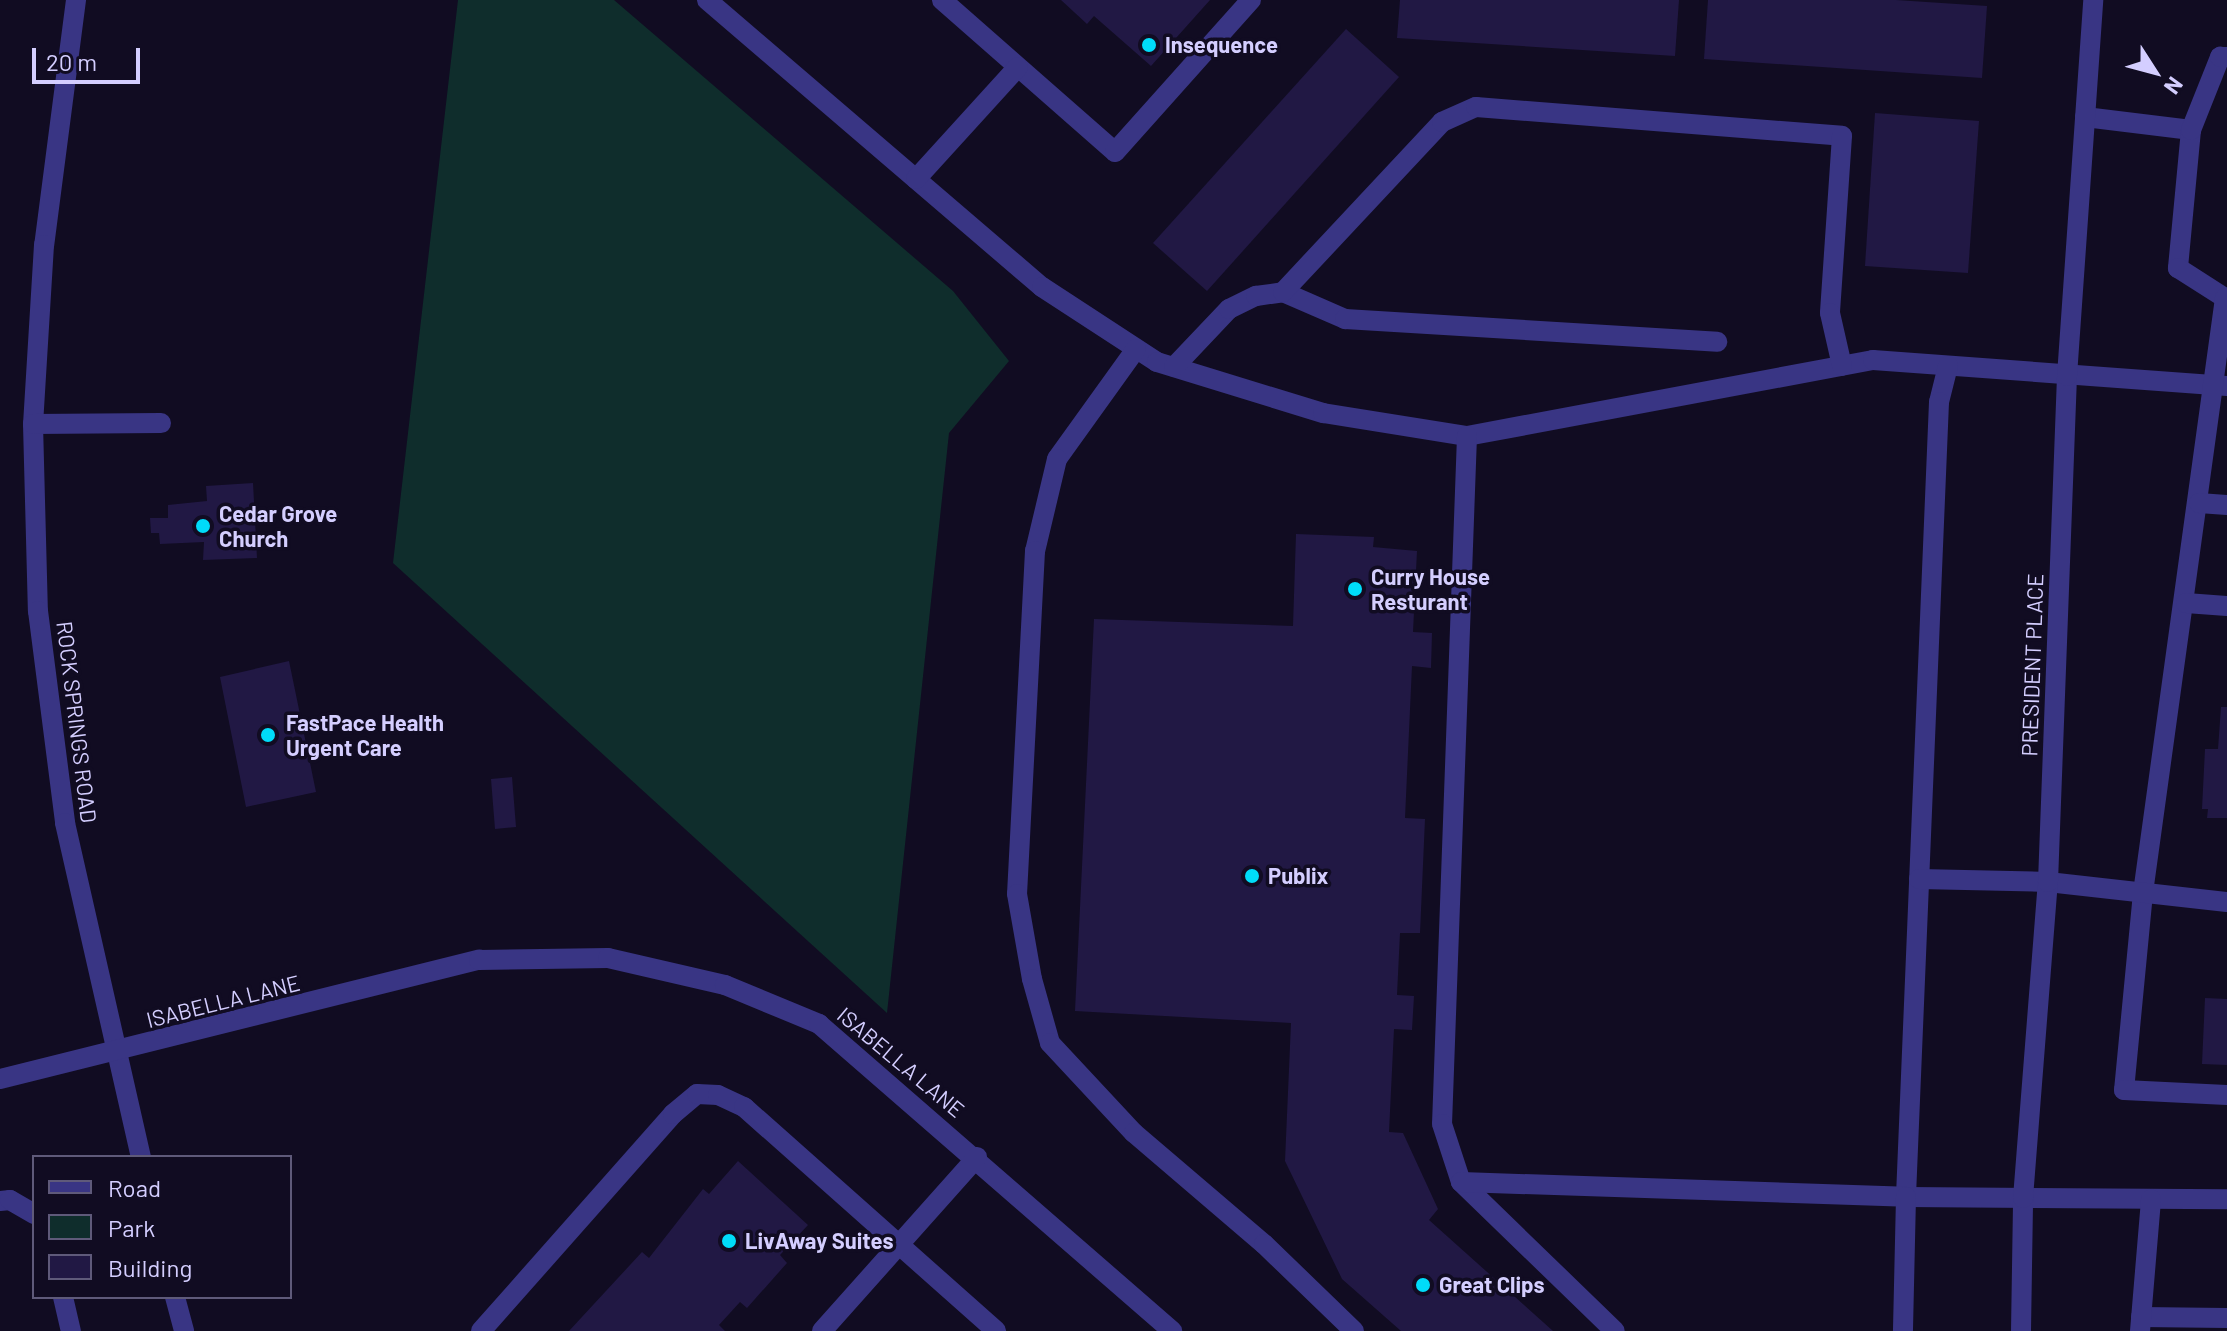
<!DOCTYPE html>
<html>
<head>
<meta charset="utf-8">
<style>
	body { margin:0 }
	#map { position:relative; width:2227px; height:1331px; overflow:hidden; background:#110c22; font-family:Barlow,sans-serif }
	div>[style] { position:absolute }
	.green>* { inset:0; background:#0f2d2c }
	.building>* { inset:0; background:#211844 }
	.minor>* { height:20px; margin:-10px; padding:0 10px; transform-origin:10px; border-radius:10px; background:#393584 }
	.dots>* { width:22px; height:22px; translate:-50% -50%; box-sizing:border-box; border:4px solid #110c22; border-radius:50% }
	span { translate:-50% -50%; white-space:nowrap; text-align:center; line-height:1.15; -webkit-text-stroke:7px #110c22; paint-order:stroke }
	.poi-label { font-size:22px; color:#d4ceff; font-weight:700 }
	.left { translate:0 -50%; text-align:left }
	.street-label { font-size:22px; color:#d4ceff }
	.legend { position:absolute; left:32px; top:1155px; width:260px; height:144px; box-sizing:border-box; background:#110c22; border:2px solid #5f5a7a; margin:0; padding:10px 14px; list-style:none; font-size:24px; color:#d4ceff }
	.legend li { display:flex; align-items:center; gap:16px; height:40px }
	.legend b { width:40px; border:2px solid #5f5a7a }
	.north { position:absolute; left:2115px; top:32px; width:80px; height:80px; -webkit-text-stroke:6px #110c22; paint-order:stroke; rotate:126deg; font-size:22px; font-weight:700; line-height:32px; text-align:center; color:#d4ceff }
	.north::after { content:''; display:block; margin:auto; width:28px; height:36px; background:#d4ceff; clip-path:polygon(50% 0,100% 100%,50% 72%,0 100%) }
	.scale { position:absolute; left:32px; top:48px; width:108px; height:36px; box-sizing:border-box; border:4px solid #d4ceff; border-top:0; padding-left:10px; font-size:24px; line-height:28px; white-space:nowrap; color:#d4ceff; -webkit-text-stroke:6px #110c22; paint-order:stroke }
</style>
</head>
<body>
<div id="map">
	<div class="green">
		<div style="clip-path:polygon(458px 0,614px 0,953px 291px,1009px 361px,949px 433px,887px 1013px,393px 563px)"></div>
	</div>
	<div class="building">
		<div style="clip-path:polygon(1061px 0,1210px 0,1151px 66px,1094px 16px,1087px 24px)"></div>
		<div style="clip-path:polygon(1400px 0,1679px 0,1675px 56px,1397px 38px)"></div>
		<div style="clip-path:polygon(1708px 0,1896px 0,1987px 6px,1982px 78px,1704px 59px)"></div>
		<div style="clip-path:polygon(1346px 29px,1399px 77px,1207px 291px,1153px 243px)"></div>
		<div style="clip-path:polygon(1875px 113px,1979px 121px,1968px 273px,1865px 266px)"></div>
		<div style="clip-path:polygon(253px 483px,257px 558px,203px 560px,204px 542px,160px 544px,159px 533px,151px 533px,150px 518px,168px 518px,168px 505px,207px 501px,206px 486px)"></div>
		<div style="clip-path:polygon(1296px 534px,1374px 537px,1373px 547px,1417px 551px,1413px 632px,1432px 633px,1431px 668px,1412px 666px,1405px 818px,1425px 819px,1420px 933px,1400px 933px,1397px 995px,1414px 996px,1412px 1030px,1394px 1029px,1389px 1132px,1403px 1133px,1438px 1209px,1429px 1220px,1553px 1331px,1401px 1331px,1342px 1279px,1285px 1161px,1291px 1023px,1075px 1011px,1094px 619px,1293px 626px)"></div>
		<div style="clip-path:polygon(289px 661px,316px 792px,246px 807px,220px 677px)"></div>
		<div style="clip-path:polygon(2221px 707px,2227px 707px,2227px 818px,2207px 818px,2208px 809px,2202px 809px,2205px 749px,2218px 749px)"></div>
		<div style="clip-path:polygon(512px 777px,516px 827px,495px 829px,491px 779px)"></div>
		<div style="clip-path:polygon(2205px 998px,2227px 999px,2227px 1065px,2202px 1064px)"></div>
		<div style="clip-path:polygon(738px 1161px,808px 1225px,780px 1255px,787px 1263px,747px 1308px,740px 1302px,719px 1325px,725px 1331px,569px 1331px,642px 1252px,649px 1258px,703px 1189px,709px 1194px)"></div>
	</div>
	<div class="minor">
		<div style="left:76px;top:0;width:247px;rotate:97.4deg"></div>
		<div style="left:44px;top:245px;width:179px;rotate:93.5deg"></div>
		<div style="left:33px;top:424px;width:187px;rotate:88.5deg"></div>
		<div style="left:38px;top:611px;width:214px;rotate:82.7deg"></div>
		<div style="left:65px;top:823px;width:343px;rotate:77.2deg"></div>
		<div style="left:707px;top:0;width:441px;rotate:40.6deg"></div>
		<div style="left:1042px;top:287px;width:137px;rotate:33.1deg"></div>
		<div style="left:1157px;top:362px;width:174px;rotate:17.1deg"></div>
		<div style="left:1323px;top:413px;width:146px;rotate:9.1deg"></div>
		<div style="left:1467px;top:436px;width:413px;rotate:-10.6deg"></div>
		<div style="left:1873px;top:360px;width:355px;rotate:4.2deg"></div>
		<div style="left:942px;top:0;width:230px;rotate:41.3deg"></div>
		<div style="left:1115px;top:152px;width:204px;rotate:-48.2deg"></div>
		<div style="left:2085px;top:117px;width:107px;rotate:7deg"></div>
		<div style="left:2191px;top:130px;width:139px;rotate:95.4deg"></div>
		<div style="left:2178px;top:268px;width:56px;rotate:32.6deg"></div>
		<div style="left:2225px;top:298px;width:601px;rotate:97.85deg"></div>
		<div style="left:2143px;top:893px;width:198px;rotate:95.5deg"></div>
		<div style="left:2124px;top:1090px;width:103px;rotate:2.8deg"></div>
		<div style="left:2191px;top:130px;width:79px;rotate:-68.3deg"></div>
		<div style="left:2220px;top:57px;width:7px"></div>
		<div style="left:916px;top:179px;width:151px;rotate:-47.7deg"></div>
		<div style="left:1283px;top:292px;width:68px;rotate:23.5deg"></div>
		<div style="left:1345px;top:319px;width:373px;rotate:3.5deg"></div>
		<div style="left:1136px;top:349px;width:135px;rotate:125.7deg"></div>
		<div style="left:1057px;top:459px;width:95px;rotate:103.4deg"></div>
		<div style="left:1035px;top:551px;width:343px;rotate:93deg"></div>
		<div style="left:1017px;top:894px;width:86px;rotate:80deg"></div>
		<div style="left:1032px;top:979px;width:66px;rotate:74.3deg"></div>
		<div style="left:1050px;top:1043px;width:123px;rotate:47deg"></div>
		<div style="left:1134px;top:1133px;width:171px;rotate:40.5deg"></div>
		<div style="left:1264px;top:1244px;width:125px;rotate:44deg"></div>
		<div style="left:1948px;top:366px;width:37px;rotate:104deg"></div>
		<div style="left:1939px;top:402px;width:796px;rotate:92.38deg"></div>
		<div style="left:1906px;top:1197px;width:321px;rotate:0.4deg"></div>
		<div style="left:1174px;top:367px;width:80px;rotate:-46.5deg"></div>
		<div style="left:1229px;top:309px;width:30px;rotate:-26deg"></div>
		<div style="left:1256px;top:296px;width:27px;rotate:-8deg"></div>
		<div style="left:1283px;top:292px;width:233px;rotate:-46.9deg"></div>
		<div style="left:1442px;top:122px;width:37px;rotate:-24deg"></div>
		<div style="left:1476px;top:107px;width:367px;rotate:4.5deg"></div>
		<div style="left:1842px;top:136px;width:177px;rotate:93.9deg"></div>
		<div style="left:1830px;top:313px;width:54px;rotate:77.2deg"></div>
		<div style="left:33px;top:424px;width:128px;rotate:-0.4deg"></div>
		<div style="left:1467px;top:436px;width:688px;rotate:92.08deg"></div>
		<div style="left:1442px;top:1124px;width:61px;rotate:71.9deg"></div>
		<div style="left:1461px;top:1182px;width:214px;rotate:44.1deg"></div>
		<div style="left:2199px;top:503px;width:28px;rotate:4deg"></div>
		<div style="left:2186px;top:603px;width:41px;rotate:4.2deg"></div>
		<div style="left:1919px;top:879px;width:129px;rotate:1.3deg"></div>
		<div style="left:2048px;top:882px;width:180px;rotate:6.4deg"></div>
		<div style="left:0;top:1079px;width:494px;rotate:-14deg"></div>
		<div style="left:479px;top:960px;width:129px;rotate:-0.9deg"></div>
		<div style="left:608px;top:958px;width:120px;rotate:13deg"></div>
		<div style="left:725px;top:985px;width:102px;rotate:22.5deg"></div>
		<div style="left:819px;top:1024px;width:468px;rotate:41deg"></div>
		<div style="left:1461px;top:1182px;width:445px;rotate:1.9deg"></div>
		<div style="left:1906px;top:1197px;width:134px;rotate:91.3deg"></div>
		<div style="left:0;top:1201px;width:10px;rotate:-6deg"></div>
		<div style="left:10px;top:1200px;width:28px;rotate:30deg"></div>
		<div style="left:63px;top:1297px;width:35px;rotate:77deg"></div>
		<div style="left:175px;top:1297px;width:35px;rotate:75deg"></div>
		<div style="left:2141px;top:1317px;width:86px;rotate:0.7deg"></div>
		<div style="left:481px;top:1331px;width:290px;rotate:-48.5deg"></div>
		<div style="left:673px;top:1114px;width:31px;rotate:-40deg"></div>
		<div style="left:697px;top:1094px;width:21px;rotate:3deg"></div>
		<div style="left:718px;top:1095px;width:29px;rotate:25deg"></div>
		<div style="left:744px;top:1107px;width:337px;rotate:41.6deg"></div>
		<div style="left:822px;top:1331px;width:233px;rotate:-48.3deg"></div>
		<div style="left:2021px;top:1331px;width:133px;rotate:-89.1deg"></div>
		<div style="left:2023px;top:1198px;width:317px;rotate:-85.5deg"></div>
		<div style="left:2048px;top:882px;width:506px;rotate:-87.85deg"></div>
		<div style="left:2067px;top:376px;width:377px;rotate:-86deg"></div>
		<div style="left:2140px;top:1331px;width:132px;rotate:-85.2deg"></div>
	</div>
	<div class="dots">
		<div style="left:1149px;top:45px;background:#00dcf9"></div>
		<div style="left:203px;top:526px;background:#00dcf9"></div>
		<div style="left:1355px;top:589px;background:#00dcf9"></div>
		<div style="left:268px;top:735px;background:#00dcf9"></div>
		<div style="left:1252px;top:876px;background:#00dcf9"></div>
		<div style="left:729px;top:1241px;background:#00dcf9"></div>
		<div style="left:1423px;top:1285px;background:#00dcf9"></div>
	</div>
	<div class="poi-label">
		<span class="left" style="left:1165px;top:45px">Insequence</span>
		<span class="left" style="left:219px;top:526px">Cedar Grove<br>Church</span>
		<span class="left" style="left:1371px;top:589px">Curry House<br>Resturant</span>
		<span class="left" style="left:286px;top:735px">FastPace Health<br>Urgent Care</span>
		<span class="left" style="left:1268px;top:876px">Publix</span>
		<span class="left" style="left:745px;top:1241px">LivAway Suites</span>
		<span class="left" style="left:1439px;top:1285px">Great Clips</span>
	</div>
	<div class="street-label">
		<span style="left:2032px;top:665px;rotate:-88deg">PRESIDENT PLACE</span>
		<span style="left:77px;top:722px;rotate:83deg">ROCK SPRINGS ROAD</span>
		<span style="left:223px;top:1001px;rotate:-14deg">ISABELLA LANE</span>
		<span style="left:901px;top:1062px;rotate:40deg">ISABELLA LANE</span>
	</div>
	<ul class="legend">
	<li><b style="height:10px;background:#393584"></b>Road</li>
	<li><b style="height:22px;background:#0f2d2c"></b>Park</li>
	<li><b style="height:22px;background:#211844"></b>Building</li>
	</ul>
	<div class="north">N</div>
	<div class="scale">20 m</div>
</div>
</body>
</html>
